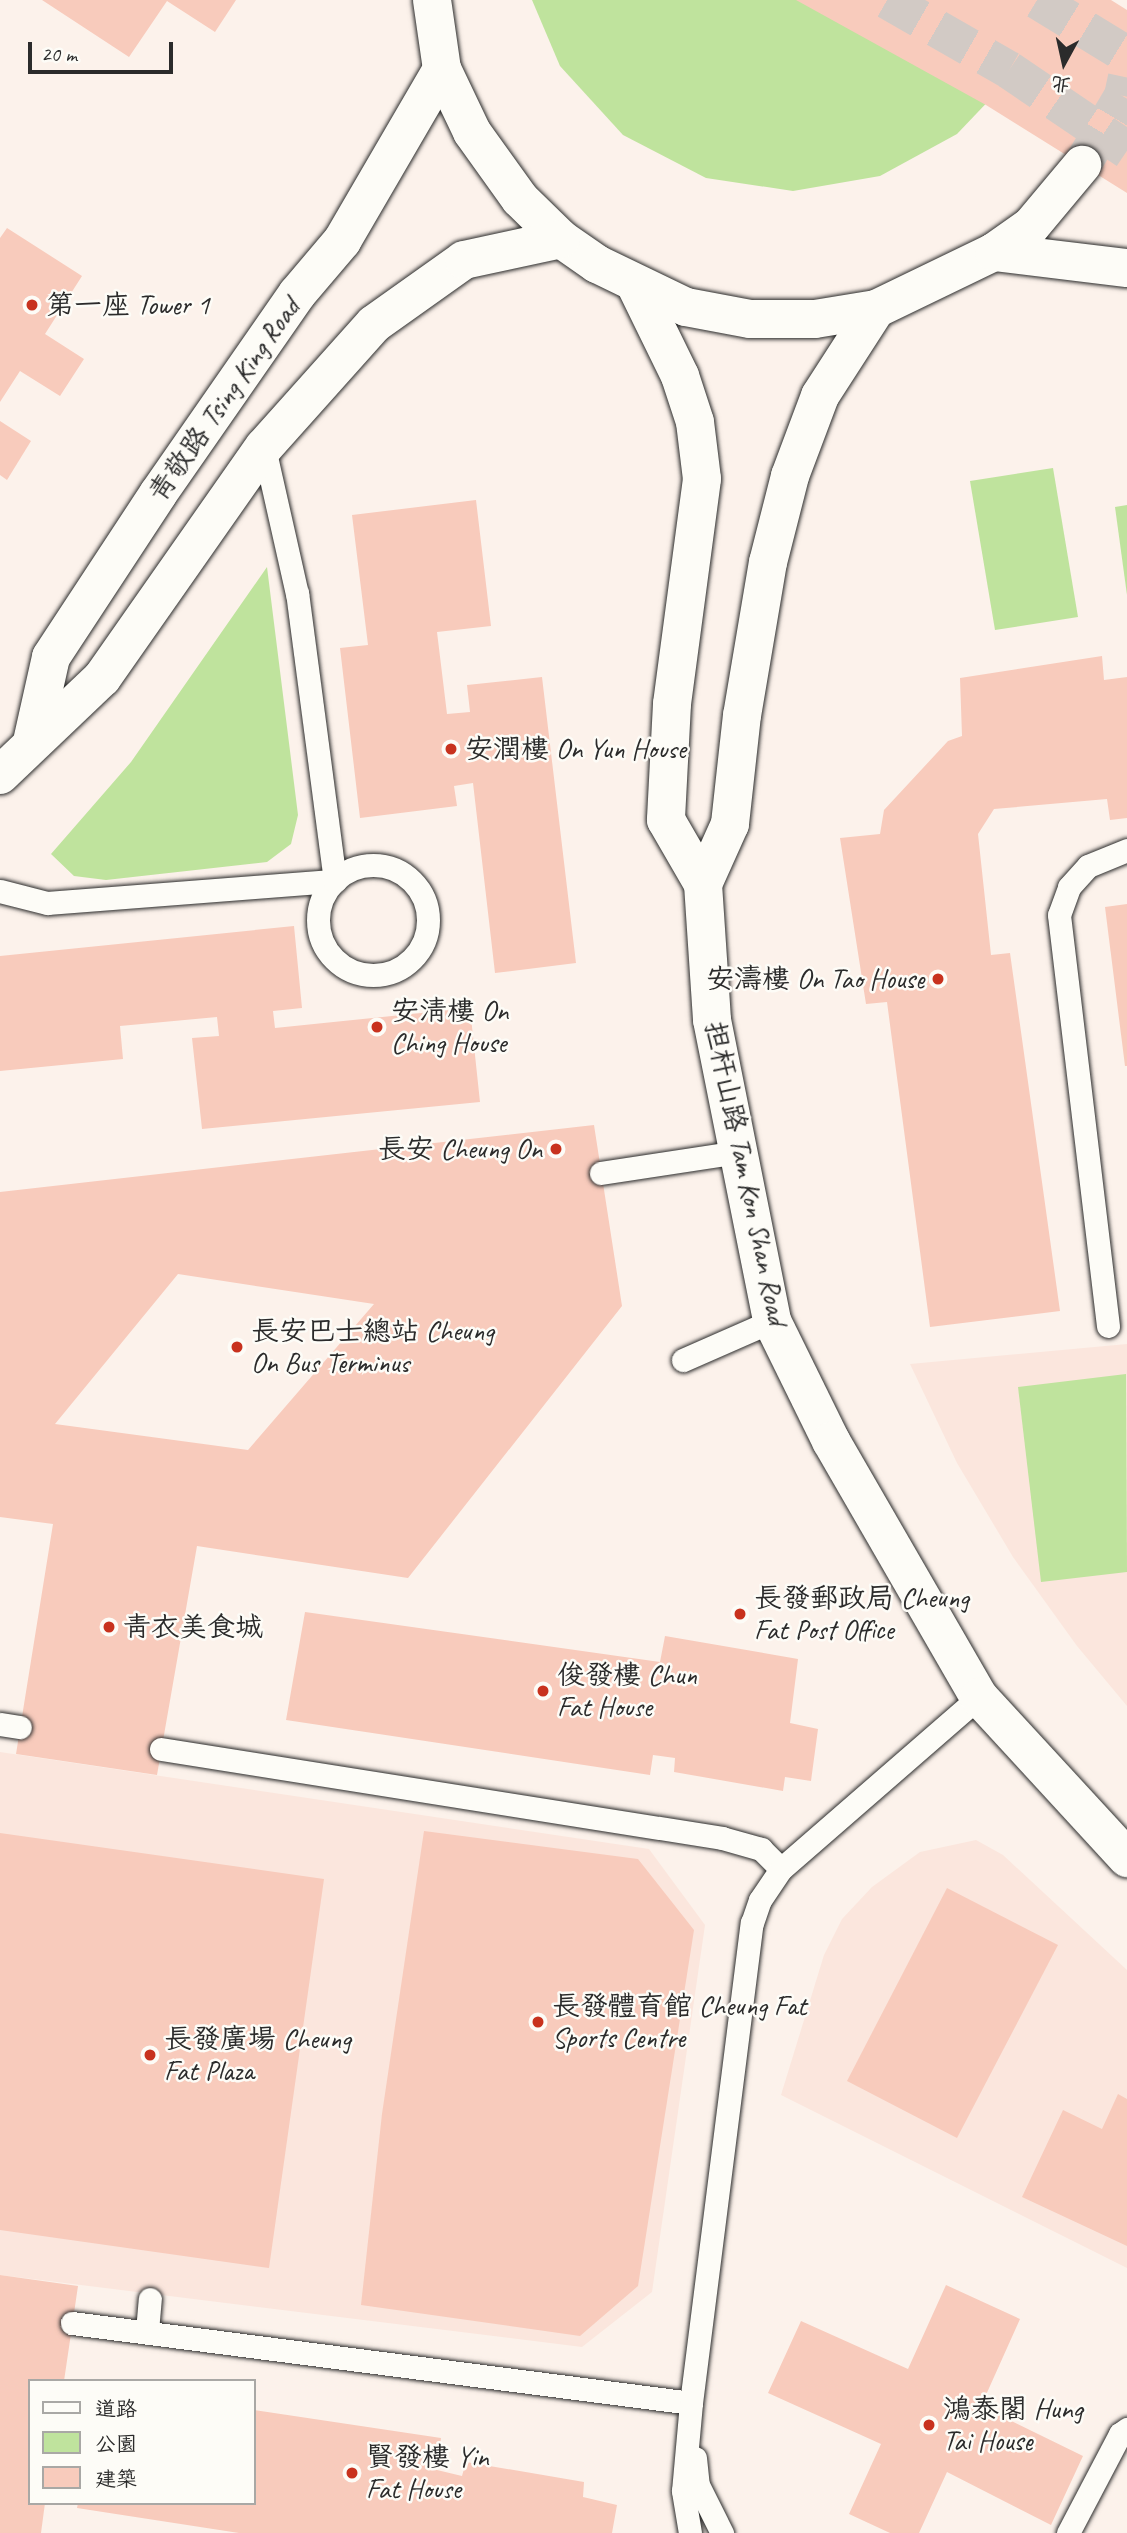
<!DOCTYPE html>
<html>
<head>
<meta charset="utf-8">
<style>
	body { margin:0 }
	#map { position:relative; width:1127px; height:2533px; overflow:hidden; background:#fcf2eb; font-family:Caveat,"LXGW WenKai TC",sans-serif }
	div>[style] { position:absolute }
	.built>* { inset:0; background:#fbe6dd }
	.green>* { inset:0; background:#bfe39d }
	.building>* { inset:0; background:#f8cbbc }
	.secondary-tunnel>* { height:38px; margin-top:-19px; transform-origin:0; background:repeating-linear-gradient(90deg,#d2cac5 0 38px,transparent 0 57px) }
	.primary-tunnel>* { height:38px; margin-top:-19px; transform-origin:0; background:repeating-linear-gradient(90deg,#d2cac5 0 38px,transparent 0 57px) }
	.roads { filter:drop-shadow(0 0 2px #2b2b2b) drop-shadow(0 0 2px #2b2b2b) }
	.lane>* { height:23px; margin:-11.5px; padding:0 11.5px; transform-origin:11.5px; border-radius:11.5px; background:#fdfcf7 }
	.lane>.ring { margin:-11.5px; padding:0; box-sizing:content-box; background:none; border:23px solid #fdfcf7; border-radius:50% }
	.secondary>* { height:38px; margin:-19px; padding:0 19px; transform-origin:19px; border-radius:19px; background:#fdfcf7 }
	.primary>* { height:38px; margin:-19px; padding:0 19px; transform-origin:19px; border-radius:19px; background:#fdfcf7 }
	.dots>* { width:19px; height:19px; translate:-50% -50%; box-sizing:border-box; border:4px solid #fdfcf7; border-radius:50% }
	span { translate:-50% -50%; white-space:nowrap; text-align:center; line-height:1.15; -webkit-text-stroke:5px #fdfcf7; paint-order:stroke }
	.poi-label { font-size:28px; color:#2b2b2b }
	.left { translate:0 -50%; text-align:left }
	.right { translate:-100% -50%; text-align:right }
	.street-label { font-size:28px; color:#2b2b2b }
	.legend { position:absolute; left:28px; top:2379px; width:228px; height:126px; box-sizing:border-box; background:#fdfcf7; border:2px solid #a9a8a5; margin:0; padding:9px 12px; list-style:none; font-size:21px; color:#2b2b2b }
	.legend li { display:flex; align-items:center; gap:14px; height:35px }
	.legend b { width:35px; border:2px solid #a9a8a5 }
	.north { position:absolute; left:1029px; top:28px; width:70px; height:70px; -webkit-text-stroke:5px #fdfcf7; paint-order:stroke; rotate:188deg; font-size:19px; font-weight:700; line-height:28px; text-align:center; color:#2b2b2b }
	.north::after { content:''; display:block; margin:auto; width:24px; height:32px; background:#2b2b2b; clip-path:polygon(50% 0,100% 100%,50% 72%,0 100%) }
	.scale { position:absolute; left:28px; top:42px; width:145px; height:32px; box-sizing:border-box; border:4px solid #2b2b2b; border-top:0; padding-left:9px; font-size:21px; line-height:24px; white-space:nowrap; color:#2b2b2b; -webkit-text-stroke:5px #fdfcf7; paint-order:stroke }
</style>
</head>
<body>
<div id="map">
	<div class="built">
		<div style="clip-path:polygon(1127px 1344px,1127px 1706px,1077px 1646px,1013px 1557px,957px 1463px,910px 1364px)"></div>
		<div style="clip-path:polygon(0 1752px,649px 1849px,705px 1925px,652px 2292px,582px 2347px,0 2275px)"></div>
		<div style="clip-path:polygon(976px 1840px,1003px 1855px,1127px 1970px,1127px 2268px,781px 2095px,824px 1955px,842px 1919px,872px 1887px,920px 1852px)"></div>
	</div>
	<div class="green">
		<div style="clip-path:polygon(532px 0,1051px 0,1017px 71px,957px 134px,880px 176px,793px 191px,706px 178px,623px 135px,560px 66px)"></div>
		<div style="clip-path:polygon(1053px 468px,1078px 617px,995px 630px,970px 481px)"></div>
		<div style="clip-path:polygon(1127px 505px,1127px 595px,1115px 507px)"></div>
		<div style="clip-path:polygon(267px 567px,298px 815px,291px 844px,267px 862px,106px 880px,74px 876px,51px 854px,131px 762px)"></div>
		<div style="clip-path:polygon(1126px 1374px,1127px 1572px,1041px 1582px,1018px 1387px)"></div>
	</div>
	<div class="building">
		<div style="clip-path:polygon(42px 0,236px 0,215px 32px,167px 1px,129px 57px)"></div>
		<div style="clip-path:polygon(796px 0,1111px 0,1127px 10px,1127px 193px,986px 105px)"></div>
		<div style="clip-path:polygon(7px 228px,82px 276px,45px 334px,84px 359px,60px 396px,20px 371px,0 402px,0 238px)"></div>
		<div style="clip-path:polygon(0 421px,31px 441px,7px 480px,0 475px)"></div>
		<div style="clip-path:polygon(476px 500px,491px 626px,437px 632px,447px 714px,470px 712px,467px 685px,542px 677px,576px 963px,495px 973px,473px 783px,454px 786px,457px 806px,360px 818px,340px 648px,368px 645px,352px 515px)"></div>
		<div style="clip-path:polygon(1102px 656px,1104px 680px,1127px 677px,1127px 818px,1110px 820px,1107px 799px,994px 809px,978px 834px,991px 955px,1010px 953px,1060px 1311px,930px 1327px,887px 1002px,866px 1004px,840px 838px,880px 834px,884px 810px,948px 741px,962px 736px,960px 678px)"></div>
		<div style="clip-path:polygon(1127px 904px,1127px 1066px,1125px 1066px,1105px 907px)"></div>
		<div style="clip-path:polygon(294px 926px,302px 1008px,273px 1011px,275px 1028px,470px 1008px,480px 1102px,202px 1129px,192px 1038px,219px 1036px,217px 1017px,120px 1026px,123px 1059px,0 1071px,0 956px)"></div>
		<div style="clip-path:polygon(evenodd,594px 1125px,622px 1306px,408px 1578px,197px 1546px,157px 1775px,16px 1754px,53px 1524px,0 1517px,0 1192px,594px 1125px,178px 1274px,374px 1304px,248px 1450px,55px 1424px,178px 1274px)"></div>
		<div style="clip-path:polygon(305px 1612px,660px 1662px,665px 1636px,798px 1659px,790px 1723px,818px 1729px,811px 1781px,785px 1777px,783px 1791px,674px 1772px,675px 1758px,653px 1755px,650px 1775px,286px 1720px)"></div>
		<div style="clip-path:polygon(424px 1831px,638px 1859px,694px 1930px,638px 2286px,580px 2336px,361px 2305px,382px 2114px)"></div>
		<div style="clip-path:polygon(0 1833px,324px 1879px,269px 2268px,0 2230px)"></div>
		<div style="clip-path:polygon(947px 1888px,1058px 1945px,957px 2138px,847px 2081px)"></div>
		<div style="clip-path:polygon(1118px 2094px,1127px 2099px,1127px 2246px,1022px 2197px,1063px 2110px,1102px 2129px)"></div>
		<div style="clip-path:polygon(0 2275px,78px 2286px,64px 2381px,30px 2381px,30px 2503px,45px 2503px,41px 2533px,0 2533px)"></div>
		<div style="clip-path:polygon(946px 2285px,1020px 2319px,981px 2406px,1083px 2456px,1051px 2525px,947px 2472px,919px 2533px,890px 2533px,849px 2514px,881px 2444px,768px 2393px,801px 2321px,908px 2369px)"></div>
		<div style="clip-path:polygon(254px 2410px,441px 2438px,437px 2470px,462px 2476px,466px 2462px,584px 2482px,583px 2497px,617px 2505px,612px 2533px,239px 2533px,77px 2508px,78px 2503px,254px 2503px)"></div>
	</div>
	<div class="secondary-tunnel">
		<div style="left:1082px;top:165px;width:80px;rotate:-59.3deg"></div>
		<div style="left:1123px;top:96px;width:19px;rotate:-78deg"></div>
	</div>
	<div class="primary-tunnel">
		<div style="left:887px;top:0;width:141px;rotate:29.8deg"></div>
		<div style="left:1009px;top:70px;width:143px;rotate:34.1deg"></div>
		<div style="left:1037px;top:0;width:105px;rotate:31.4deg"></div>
	</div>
	<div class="roads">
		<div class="lane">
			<div class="ring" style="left:318px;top:865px;width:87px;height:87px"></div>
			<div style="left:0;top:891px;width:49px;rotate:14.3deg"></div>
			<div style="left:47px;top:903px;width:289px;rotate:-4.4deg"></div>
			<div style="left:335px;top:881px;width:290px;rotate:-97.5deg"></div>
			<div style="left:297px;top:594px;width:151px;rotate:-102.7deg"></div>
			<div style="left:601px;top:1173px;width:140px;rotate:-8.7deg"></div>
			<div style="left:1108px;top:1326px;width:414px;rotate:-96.8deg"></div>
			<div style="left:1059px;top:915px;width:30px;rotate:-70deg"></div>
			<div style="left:1069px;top:887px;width:28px;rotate:-48deg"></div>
			<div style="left:1088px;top:866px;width:42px;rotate:-22.3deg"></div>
			<div style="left:683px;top:1360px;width:97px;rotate:-23.7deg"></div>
			<div style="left:0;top:1724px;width:20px;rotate:9deg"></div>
			<div style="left:161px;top:1749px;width:568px;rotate:9.01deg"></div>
			<div style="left:722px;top:1838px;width:41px;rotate:15.8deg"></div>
			<div style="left:761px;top:1849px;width:28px;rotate:45deg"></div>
			<div style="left:72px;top:2323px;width:624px;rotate:7.36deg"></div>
			<div style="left:147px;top:2331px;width:32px;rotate:-85deg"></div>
			<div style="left:695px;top:2458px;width:27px;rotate:84deg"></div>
			<div style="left:698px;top:2485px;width:54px;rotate:63.4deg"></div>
			<div style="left:690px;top:2533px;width:43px;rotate:-99.5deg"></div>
			<div style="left:683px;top:2491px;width:88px;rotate:-84.8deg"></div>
			<div style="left:691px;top:2403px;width:484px;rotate:-82.8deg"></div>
			<div style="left:752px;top:1923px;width:24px;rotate:-71deg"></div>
			<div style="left:760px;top:1900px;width:37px;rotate:-56deg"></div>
			<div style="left:781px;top:1869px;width:262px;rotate:-41deg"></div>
			<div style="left:1068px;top:2533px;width:112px;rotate:-62.3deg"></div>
			<div style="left:1120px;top:2434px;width:9px;rotate:-36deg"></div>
		</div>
		<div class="secondary">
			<div style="left:432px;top:0;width:70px;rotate:81.8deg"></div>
			<div style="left:442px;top:69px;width:70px;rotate:64.5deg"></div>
			<div style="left:472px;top:132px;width:82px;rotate:54.4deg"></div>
			<div style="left:520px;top:199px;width:57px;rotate:44.3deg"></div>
			<div style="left:561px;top:239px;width:44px;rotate:34.8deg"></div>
			<div style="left:597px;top:264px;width:99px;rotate:25.8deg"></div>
			<div style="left:686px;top:307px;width:65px;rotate:10.6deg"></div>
			<div style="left:750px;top:319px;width:65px"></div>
			<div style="left:815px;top:319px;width:62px;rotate:-9.3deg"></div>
			<div style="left:876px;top:309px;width:131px;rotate:-25.8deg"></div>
			<div style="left:994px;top:252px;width:45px;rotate:-35.1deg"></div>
			<div style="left:1031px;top:226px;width:80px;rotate:-50.1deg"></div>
			<div style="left:636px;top:286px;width:100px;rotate:63.9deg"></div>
			<div style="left:680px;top:376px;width:48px;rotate:71.9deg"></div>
			<div style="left:695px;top:422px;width:57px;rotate:83deg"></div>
			<div style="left:702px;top:479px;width:227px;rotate:97.6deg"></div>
			<div style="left:672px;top:704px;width:116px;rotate:93deg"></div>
			<div style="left:666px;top:820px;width:74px;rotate:60deg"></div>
			<div style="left:876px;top:309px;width:103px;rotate:122.8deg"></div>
			<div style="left:820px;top:396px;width:85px;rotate:110.6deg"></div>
			<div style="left:790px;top:476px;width:89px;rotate:104.3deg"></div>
			<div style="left:768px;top:562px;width:155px;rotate:99.6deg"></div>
			<div style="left:742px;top:715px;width:110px;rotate:96.3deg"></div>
			<div style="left:730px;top:824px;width:66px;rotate:114.2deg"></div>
			<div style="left:703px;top:884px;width:136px;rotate:86.2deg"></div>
			<div style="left:712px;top:1020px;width:307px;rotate:78.7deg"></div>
			<div style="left:772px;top:1321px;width:134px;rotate:63.8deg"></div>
			<div style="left:831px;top:1441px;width:296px;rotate:60deg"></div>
			<div style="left:979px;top:1697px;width:219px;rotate:47.4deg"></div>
			<div style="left:32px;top:742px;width:87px;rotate:-77.4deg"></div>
			<div style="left:51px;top:657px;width:195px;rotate:-56.7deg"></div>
			<div style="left:158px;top:494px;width:244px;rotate:-55.2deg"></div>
			<div style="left:297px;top:294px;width:70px;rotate:-49.7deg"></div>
			<div style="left:342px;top:241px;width:199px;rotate:-59.8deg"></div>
			<div style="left:0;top:775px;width:141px;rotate:-43.6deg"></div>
			<div style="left:102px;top:678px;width:282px;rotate:-55deg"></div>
			<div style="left:264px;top:447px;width:165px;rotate:-48.2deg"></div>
			<div style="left:374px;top:324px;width:110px;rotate:-35.4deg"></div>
			<div style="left:464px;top:260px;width:99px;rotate:-12.2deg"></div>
		</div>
		<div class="primary">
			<div style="left:994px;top:252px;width:134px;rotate:6.9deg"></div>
		</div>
	</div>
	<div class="dots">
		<div style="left:32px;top:305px;background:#c8321e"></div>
		<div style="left:451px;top:749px;background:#c8321e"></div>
		<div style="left:938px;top:979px;background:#c8321e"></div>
		<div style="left:377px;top:1027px;background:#c8321e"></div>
		<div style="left:556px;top:1149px;background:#c8321e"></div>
		<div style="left:237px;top:1347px;background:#c8321e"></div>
		<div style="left:740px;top:1614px;background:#c8321e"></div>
		<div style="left:109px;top:1627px;background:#c8321e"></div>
		<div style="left:543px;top:1691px;background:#c8321e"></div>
		<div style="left:538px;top:2022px;background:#c8321e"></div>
		<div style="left:150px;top:2055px;background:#c8321e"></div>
		<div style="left:929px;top:2425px;background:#c8321e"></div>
		<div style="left:352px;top:2473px;background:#c8321e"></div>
	</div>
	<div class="poi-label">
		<span class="left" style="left:46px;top:305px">第一座 Tower 1</span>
		<span class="left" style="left:465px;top:749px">安潤樓 On Yun House</span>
		<span class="right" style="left:924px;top:979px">安濤樓 On Tao House</span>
		<span class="left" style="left:391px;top:1027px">安清樓 On<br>Ching House</span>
		<span class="right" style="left:542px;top:1149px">長安 Cheung On</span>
		<span class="left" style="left:251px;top:1347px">長安巴士總站 Cheung<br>On Bus Terminus</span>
		<span class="left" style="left:754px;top:1614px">長發郵政局 Cheung<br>Fat Post Office</span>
		<span class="left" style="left:123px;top:1627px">青衣美食城</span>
		<span class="left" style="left:557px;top:1691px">俊發樓 Chun<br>Fat House</span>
		<span class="left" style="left:552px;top:2022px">長發體育館 Cheung Fat<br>Sports Centre</span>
		<span class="left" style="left:164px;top:2055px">長發廣場 Cheung<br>Fat Plaza</span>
		<span class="left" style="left:943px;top:2425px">鴻泰閣 Hung<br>Tai House</span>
		<span class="left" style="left:366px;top:2473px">賢發樓 Yin<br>Fat House</span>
	</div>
	<div class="street-label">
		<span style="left:224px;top:400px;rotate:-55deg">青敬路 Tsing King Road</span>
		<span style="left:746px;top:1173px;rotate:78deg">担杆山路 Tam Kon Shan Road</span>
	</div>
	<ul class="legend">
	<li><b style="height:9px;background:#fdfcf7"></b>道路</li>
	<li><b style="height:19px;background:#bfe39d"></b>公園</li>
	<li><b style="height:19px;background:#f8cbbc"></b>建築</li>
	</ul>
	<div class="north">北</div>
	<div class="scale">20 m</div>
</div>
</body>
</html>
